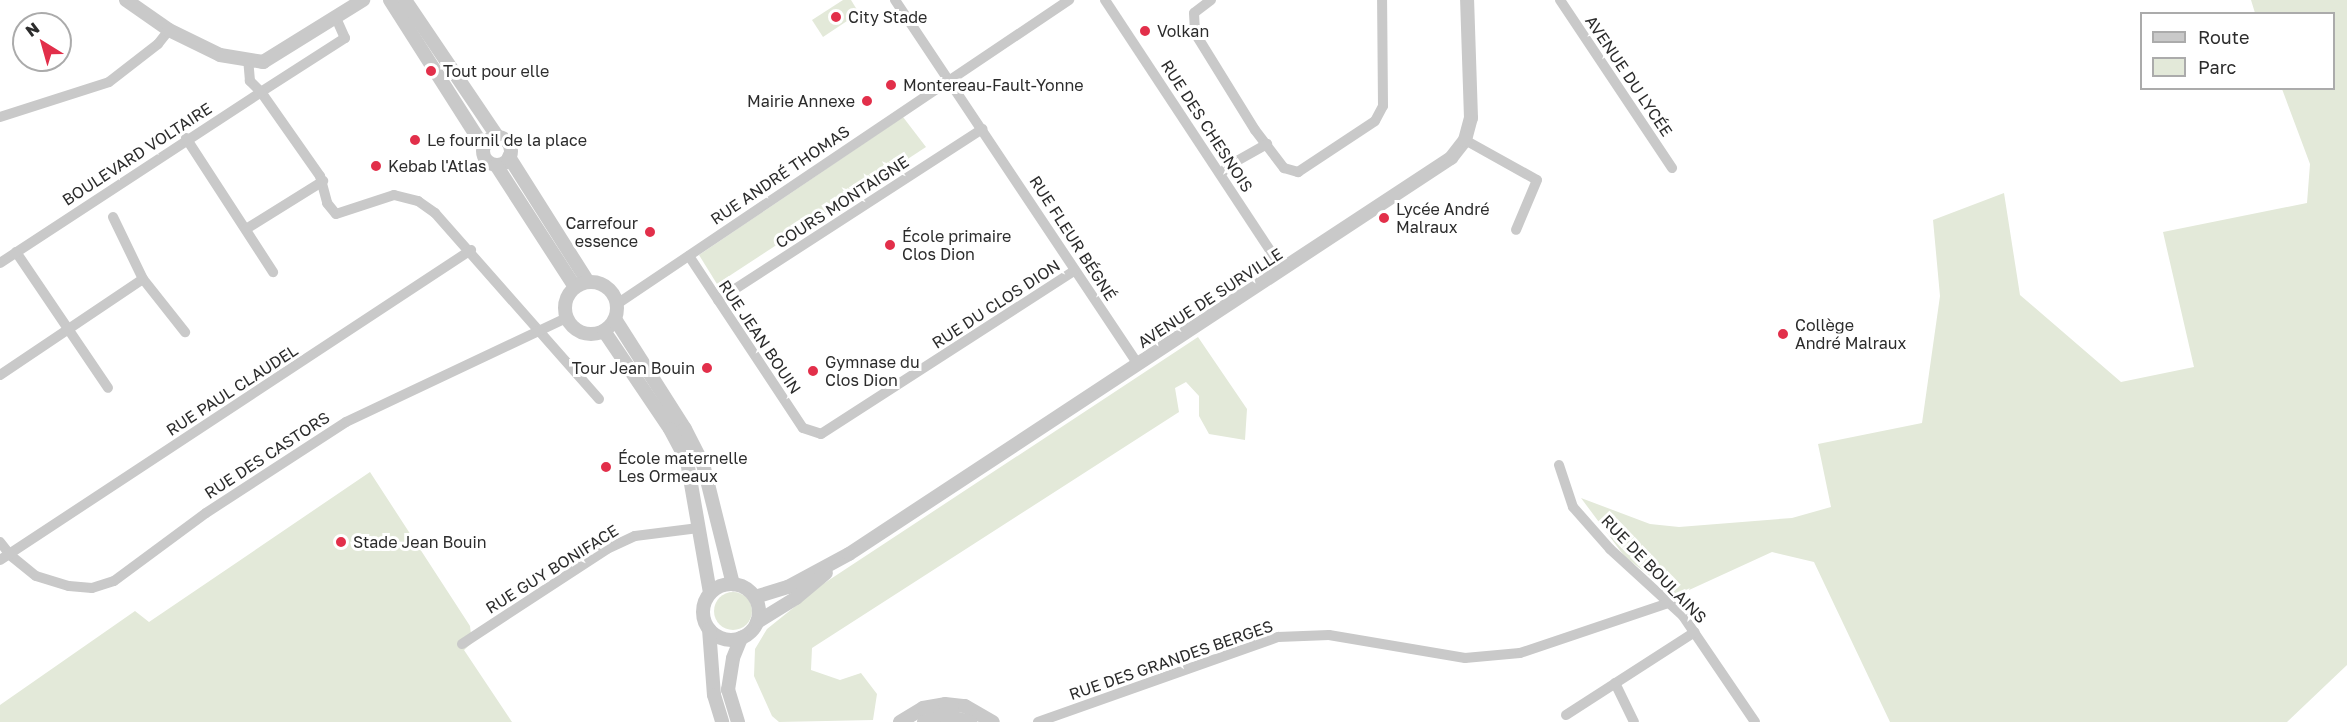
<!DOCTYPE html>
<html>
<head>
<meta charset="utf-8">
<style>
	body { margin:0 }
	#map { position:relative; width:2347px; height:722px; overflow:hidden; background:#fff; font-family:"Golos Text",sans-serif }
	div>[style] { position:absolute }
	.green>* { inset:0; background:#e3e9d9 }
	.round { border-radius:50% }
	.minor>* { height:10px; margin:-5px; padding:0 5px; transform-origin:5px; border-radius:5px; background:#c9c9c9 }
	.tertiary>* { height:14px; margin:-7px; padding:0 7px; transform-origin:7px; border-radius:7px; background:#c9c9c9 }
	.tertiary>.ring { margin:-7px; padding:0; box-sizing:content-box; background:none; border:14px solid #c9c9c9; border-radius:50% }
	.dots>* { width:16px; height:16px; translate:-50% -50%; box-sizing:border-box; border:3px solid #fff; border-radius:50% }
	span { translate:-50% -50%; white-space:nowrap; text-align:center; line-height:1.15; -webkit-text-stroke:6px #fff; paint-order:stroke }
	.poi-label { font-size:16px; color:#2c2c2c }
	.left { translate:0 -50%; text-align:left }
	.right { translate:-100% -50%; text-align:right }
	.street-label { font-size:16px; color:#2c2c2c }
	.legend { position:absolute; left:2140px; top:12px; width:195px; height:78px; box-sizing:border-box; background:#fff; border:2px solid #ababab; margin:0; padding:8px 10px; list-style:none; font-size:18px; color:#2c2c2c }
	.legend li { display:flex; align-items:center; gap:12px; height:30px }
	.legend b { width:30px; border:2px solid #ababab }
	.north { position:absolute; left:12px; top:12px; width:60px; height:60px; box-sizing:border-box; background:#fff; border:2px solid #ababab; border-radius:50%; rotate:323deg; font-size:16px; font-weight:700; line-height:24px; text-align:center; color:#2c2c2c }
	.north::after { content:''; display:block; margin:auto; width:21px; height:27px; background:#e22f4a; clip-path:polygon(50% 0,100% 100%,50% 72%,0 100%) }
</style>
</head>
<body>
<div id="map">
	<div class="green">
		<div style="clip-path:polygon(843px 0,851px 0,859px 13px,823px 37px,812px 20px)"></div>
		<div style="clip-path:polygon(2251px 0,2347px 0,2347px 665px,2287px 722px,1890px 722px,1814px 562px,1772px 552px,1676px 596px,1625px 557px,1581px 498px,1650px 524px,1679px 527px,1792px 518px,1831px 507px,1818px 444px,1922px 423px,1940px 296px,1933px 220px,2004px 193px,2020px 295px,2121px 382px,2194px 367px,2163px 232px,2307px 203px,2310px 164px,2282px 89px,2334px 88px,2334px 14px,2255px 13px)"></div>
		<div style="clip-path:polygon(903px 117px,926px 147px,717px 284px,699px 255px)"></div>
		<div style="clip-path:polygon(1198px 337px,1247px 409px,1245px 440px,1209px 434px,1199px 416px,1199px 396px,1186px 382px,1175px 388px,1179px 412px,812px 648px,811px 670px,840px 680px,861px 673px,877px 694px,873px 720px,779px 722px,772px 716px,754px 676px,755px 649px,767px 629px,823px 584px)"></div>
		<div style="clip-path:polygon(370px 472px,470px 626px,472px 643px,464px 650px,512px 722px,0 722px,0 705px,135px 611px,149px 622px)"></div>
		<div class="round" style="left:714px;top:592px;width:38px;height:38px"></div>
	</div>
	<div class="minor">
		<div style="left:895px;top:0;width:438px;rotate:56.3deg"></div>
		<div style="left:1105px;top:0;width:323px;rotate:56.6deg"></div>
		<div style="left:1211px;top:0;width:21px;rotate:143deg"></div>
		<div style="left:1194px;top:13px;width:20px;rotate:87deg"></div>
		<div style="left:1195px;top:33px;width:114px;rotate:58.3deg"></div>
		<div style="left:1255px;top:130px;width:48px;rotate:52.7deg"></div>
		<div style="left:1284px;top:168px;width:15px;rotate:16deg"></div>
		<div style="left:1298px;top:172px;width:92px;rotate:-33.5deg"></div>
		<div style="left:1375px;top:121px;width:17px;rotate:-62deg"></div>
		<div style="left:1383px;top:106px;width:106px;rotate:-90.5deg"></div>
		<div style="left:1560px;top:0;width:202px;rotate:56.3deg"></div>
		<div style="left:336px;top:18px;width:22px;rotate:66deg"></div>
		<div style="left:345px;top:38px;width:100px;rotate:147.3deg"></div>
		<div style="left:261px;top:92px;width:103px;rotate:54.9deg"></div>
		<div style="left:320px;top:176px;width:28px;rotate:75deg"></div>
		<div style="left:327px;top:203px;width:14px;rotate:51deg"></div>
		<div style="left:336px;top:214px;width:61px;rotate:-18.1deg"></div>
		<div style="left:394px;top:195px;width:25px;rotate:14deg"></div>
		<div style="left:418px;top:201px;width:21px;rotate:35deg"></div>
		<div style="left:435px;top:213px;width:248px;rotate:48.6deg"></div>
		<div style="left:0;top:117px;width:114px;rotate:-17.8deg"></div>
		<div style="left:109px;top:82px;width:62px;rotate:-37.8deg"></div>
		<div style="left:158px;top:44px;width:18px;rotate:-52deg"></div>
		<div style="left:186px;top:138px;width:160px;rotate:57deg"></div>
		<div style="left:1465px;top:140px;width:82px;rotate:29.1deg"></div>
		<div style="left:1537px;top:180px;width:54px;rotate:112.8deg"></div>
		<div style="left:1221px;top:174px;width:11px;rotate:-49deg"></div>
		<div style="left:1228px;top:166px;width:45px;rotate:-29.4deg"></div>
		<div style="left:113px;top:217px;width:69px;rotate:64.2deg"></div>
		<div style="left:143px;top:279px;width:68px;rotate:51.6deg"></div>
		<div style="left:246px;top:229px;width:91px;rotate:-31.9deg"></div>
		<div style="left:16px;top:252px;width:164px;rotate:55.9deg"></div>
		<div style="left:689px;top:256px;width:206px;rotate:56.5deg"></div>
		<div style="left:803px;top:428px;width:19px;rotate:18deg"></div>
		<div style="left:821px;top:434px;width:302px;rotate:-32.8deg"></div>
		<div style="left:0;top:263px;width:312px;rotate:-33.2deg"></div>
		<div style="left:261px;top:92px;width:16px;rotate:-135deg"></div>
		<div style="left:250px;top:81px;width:21px;rotate:-95deg"></div>
		<div style="left:718px;top:300px;width:315px;rotate:-32.9deg"></div>
		<div style="left:617px;top:304px;width:545px;rotate:-33.92deg"></div>
		<div style="left:0;top:375px;width:172px;rotate:-33.9deg"></div>
		<div style="left:1559px;top:465px;width:44px;rotate:71.6deg"></div>
		<div style="left:1573px;top:507px;width:56px;rotate:48.6deg"></div>
		<div style="left:1610px;top:549px;width:99px;rotate:42.5deg"></div>
		<div style="left:1683px;top:616px;width:128px;rotate:55.8deg"></div>
		<div style="left:0;top:542px;width:16px;rotate:52deg"></div>
		<div style="left:10px;top:555px;width:33px;rotate:39deg"></div>
		<div style="left:36px;top:576px;width:34px;rotate:17deg"></div>
		<div style="left:69px;top:586px;width:23px;rotate:5deg"></div>
		<div style="left:92px;top:588px;width:23px;rotate:-18deg"></div>
		<div style="left:114px;top:581px;width:114px;rotate:-36.5deg"></div>
		<div style="left:206px;top:513px;width:167px;rotate:-33deg"></div>
		<div style="left:346px;top:422px;width:243px;rotate:-25.3deg"></div>
		<div style="left:0;top:560px;width:564px;rotate:-33.35deg"></div>
		<div style="left:462px;top:644px;width:173px;rotate:-33.2deg"></div>
		<div style="left:607px;top:549px;width:31px;rotate:-25deg"></div>
		<div style="left:635px;top:536px;width:64px;rotate:-7.2deg"></div>
		<div style="left:1615px;top:683px;width:43px;rotate:64deg"></div>
		<div style="left:1566px;top:715px;width:153px;rotate:-32.8deg"></div>
		<div style="left:1038px;top:722px;width:255px;rotate:-19.5deg"></div>
		<div style="left:1278px;top:637px;width:51px;rotate:-2.2deg"></div>
		<div style="left:1329px;top:635px;width:138px;rotate:9.6deg"></div>
		<div style="left:1465px;top:658px;width:55px;rotate:-5.2deg"></div>
		<div style="left:1520px;top:653px;width:154px;rotate:-18.6deg"></div>
	</div>
	<div class="tertiary">
		<div style="left:126px;top:0;width:52px;rotate:34.9deg"></div>
		<div style="left:169px;top:30px;width:57px;rotate:26.1deg"></div>
		<div style="left:220px;top:55px;width:44px;rotate:9.2deg"></div>
		<div style="left:263px;top:62px;width:118px;rotate:-31.8deg"></div>
		<div style="left:390px;top:0;width:173px;rotate:57.5deg"></div>
		<div style="left:405px;top:0;width:164px;rotate:55.9deg"></div>
		<div class="ring" style="left:483px;top:137px;width:14px;height:14px"></div>
		<div style="left:509px;top:157px;width:148px;rotate:57.7deg"></div>
		<div style="left:496px;top:165px;width:145px;rotate:57.1deg"></div>
		<div class="ring" style="left:565px;top:282px;width:38px;height:38px"></div>
		<div style="left:615px;top:319px;width:130px;rotate:57.5deg"></div>
		<div style="left:685px;top:429px;width:39px;rotate:63deg"></div>
		<div style="left:703px;top:464px;width:124px;rotate:76deg"></div>
		<div style="left:604px;top:331px;width:118px;rotate:56deg"></div>
		<div style="left:670px;top:429px;width:36px;rotate:62deg"></div>
		<div style="left:687px;top:461px;width:134px;rotate:80.1deg"></div>
		<div class="ring" style="left:703px;top:584px;width:42px;height:42px"></div>
		<div style="left:755px;top:597px;width:34px;rotate:-17deg"></div>
		<div style="left:788px;top:587px;width:69px;rotate:-28.4deg"></div>
		<div style="left:849px;top:554px;width:721px;rotate:-33.34deg"></div>
		<div style="left:1451px;top:158px;width:23px;rotate:-52deg"></div>
		<div style="left:1465px;top:140px;width:23px;rotate:-75deg"></div>
		<div style="left:1471px;top:118px;width:118px;rotate:-91.9deg"></div>
		<div style="left:757px;top:622px;width:46px;rotate:-31.6deg"></div>
		<div style="left:796px;top:598px;width:39px;rotate:-40deg"></div>
		<div style="left:709px;top:629px;width:66px;rotate:85.7deg"></div>
		<div style="left:714px;top:695px;width:28px;rotate:73deg"></div>
		<div style="left:738px;top:722px;width:34px;rotate:-107deg"></div>
		<div style="left:728px;top:690px;width:32px;rotate:-81deg"></div>
		<div style="left:733px;top:658px;width:22px;rotate:-68deg"></div>
		<div style="left:900px;top:722px;width:27px;rotate:-31deg"></div>
		<div style="left:923px;top:708px;width:22px;rotate:-10deg"></div>
		<div style="left:945px;top:704px;width:20px;rotate:6deg"></div>
		<div style="left:965px;top:706px;width:32px;rotate:30deg"></div>
		<div style="left:924px;top:722px;width:22px;rotate:-16deg"></div>
		<div style="left:945px;top:716px;width:26px;rotate:13deg"></div>
	</div>
	<div class="dots">
		<div style="left:836px;top:17px;background:#e22f4a"></div>
		<div style="left:1145px;top:31px;background:#e22f4a"></div>
		<div style="left:431px;top:71px;background:#e22f4a"></div>
		<div style="left:891px;top:85px;background:#e22f4a"></div>
		<div style="left:867px;top:101px;background:#e22f4a"></div>
		<div style="left:415px;top:140px;background:#e22f4a"></div>
		<div style="left:376px;top:166px;background:#e22f4a"></div>
		<div style="left:1384px;top:218px;background:#e22f4a"></div>
		<div style="left:650px;top:232px;background:#e22f4a"></div>
		<div style="left:890px;top:245px;background:#e22f4a"></div>
		<div style="left:1783px;top:334px;background:#e22f4a"></div>
		<div style="left:707px;top:368px;background:#e22f4a"></div>
		<div style="left:813px;top:371px;background:#e22f4a"></div>
		<div style="left:606px;top:467px;background:#e22f4a"></div>
		<div style="left:341px;top:542px;background:#e22f4a"></div>
	</div>
	<div class="poi-label">
		<span class="left" style="left:848px;top:17px">City Stade</span>
		<span class="left" style="left:1157px;top:31px">Volkan</span>
		<span class="left" style="left:443px;top:71px">Tout pour elle</span>
		<span class="left" style="left:903px;top:85px">Montereau-Fault-Yonne</span>
		<span class="right" style="left:855px;top:101px">Mairie Annexe</span>
		<span class="left" style="left:427px;top:140px">Le fournil de la place</span>
		<span class="left" style="left:388px;top:166px">Kebab l'Atlas</span>
		<span class="left" style="left:1396px;top:218px">Lycée André<br>Malraux</span>
		<span class="right" style="left:638px;top:232px">Carrefour<br>essence</span>
		<span class="left" style="left:902px;top:245px">École primaire<br>Clos Dion</span>
		<span class="left" style="left:1795px;top:334px">Collège<br>André Malraux</span>
		<span class="left" style="left:825px;top:371px">Gymnase du<br>Clos Dion</span>
		<span class="right" style="left:695px;top:368px">Tour Jean Bouin</span>
		<span class="left" style="left:618px;top:467px">École maternelle<br>Les Ormeaux</span>
		<span class="left" style="left:353px;top:542px">Stade Jean Bouin</span>
	</div>
	<div class="street-label">
		<span style="left:1629px;top:76px;rotate:56deg">AVENUE DU LYCÉE</span>
		<span style="left:1207px;top:126px;rotate:57deg">RUE DES CHESNOIS</span>
		<span style="left:137px;top:154px;rotate:-33deg">BOULEVARD VOLTAIRE</span>
		<span style="left:780px;top:175px;rotate:-34deg">RUE ANDRÉ THOMAS</span>
		<span style="left:842px;top:202px;rotate:-33deg">COURS MONTAIGNE</span>
		<span style="left:1073px;top:238px;rotate:57deg">RUE FLEUR BÉGNÉ</span>
		<span style="left:1210px;top:298px;rotate:-33deg">AVENUE DE SURVILLE</span>
		<span style="left:996px;top:304px;rotate:-33deg">RUE DU CLOS DION</span>
		<span style="left:760px;top:337px;rotate:56deg">RUE JEAN BOUIN</span>
		<span style="left:232px;top:390px;rotate:-33deg">RUE PAUL CLAUDEL</span>
		<span style="left:267px;top:455px;rotate:-33deg">RUE DES CASTORS</span>
		<span style="left:552px;top:569px;rotate:-32deg">RUE GUY BONIFACE</span>
		<span style="left:1654px;top:569px;rotate:46deg">RUE DE BOULAINS</span>
		<span style="left:1171px;top:660px;rotate:-19deg">RUE DES GRANDES BERGES</span>
	</div>
	<ul class="legend">
	<li><b style="height:8px;background:#c9c9c9"></b>Route</li>
	<li><b style="height:16px;background:#e3e9d9"></b>Parc</li>
	</ul>
	<div class="north">N</div>
</div>
</body>
</html>
